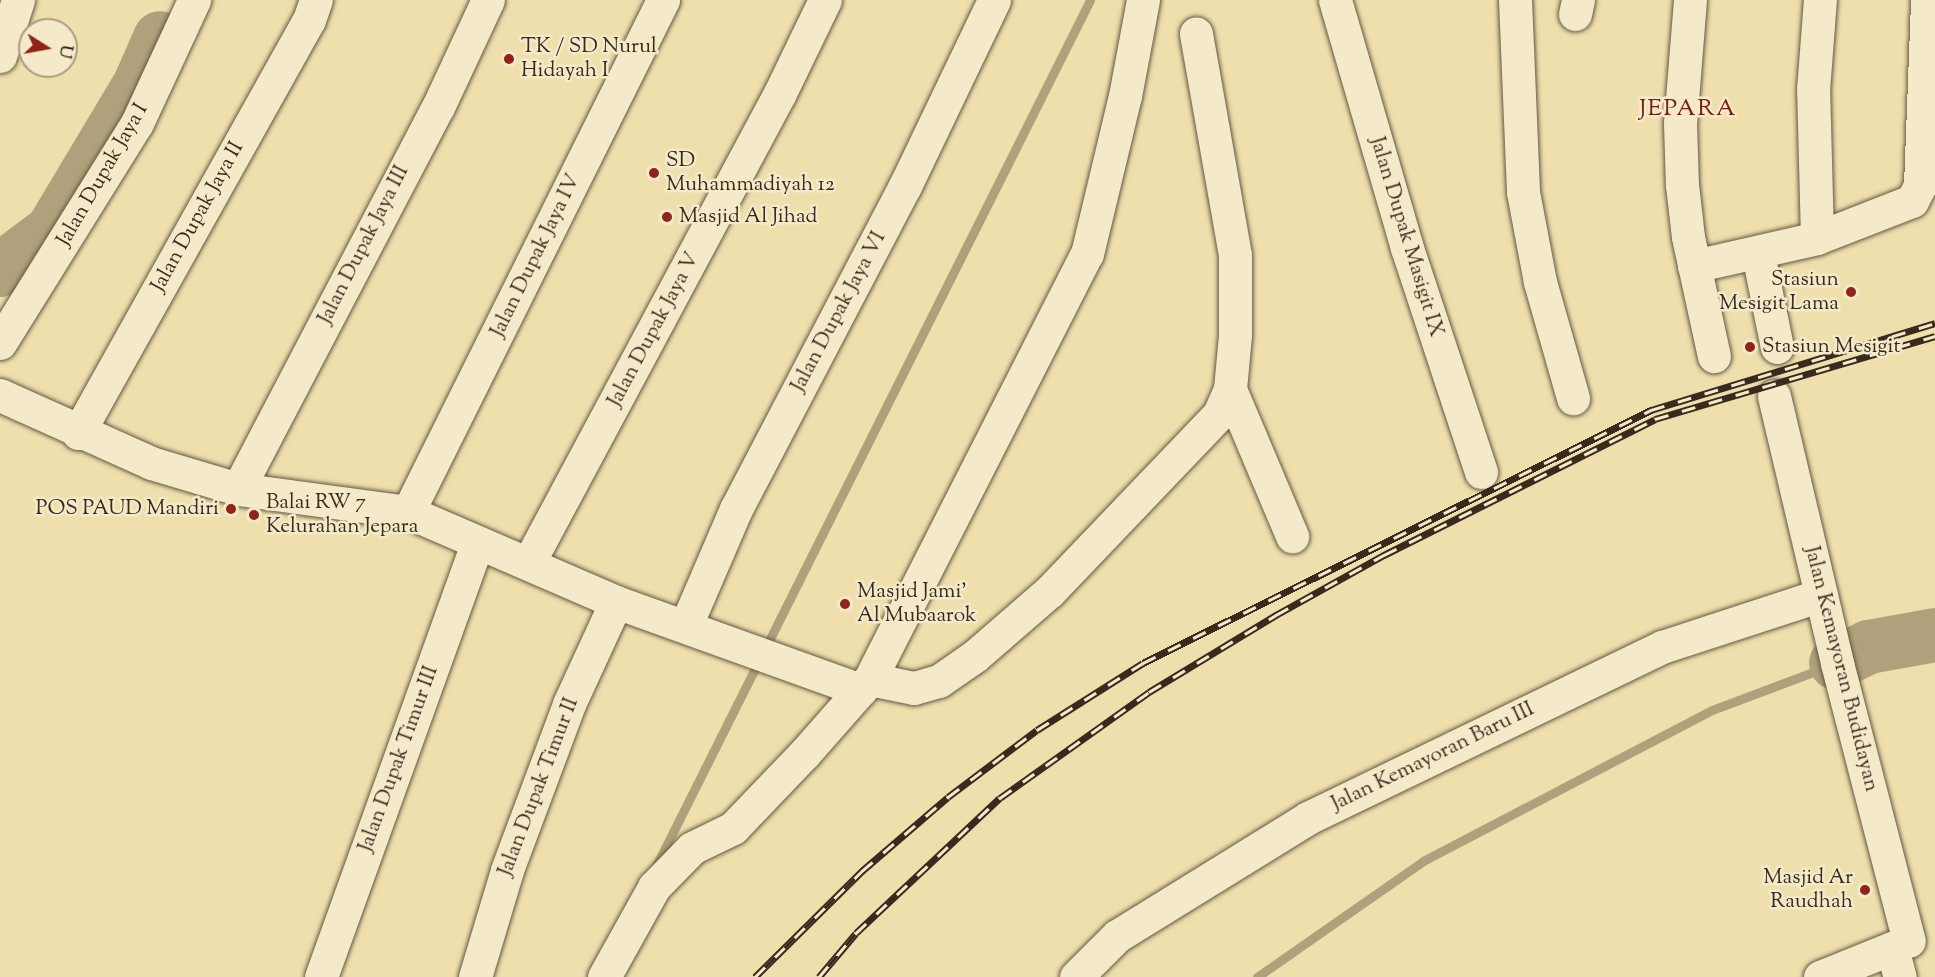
<!DOCTYPE html>
<html>
<head>
<meta charset="utf-8">
<style>
	body { margin:0 }
	#map { position:relative; width:1935px; height:977px; overflow:hidden; background:#eedfad; font-family:"Sorts Mill Goudy",serif }
	div>[style] { position:absolute }
	.stream>* { height:9px; margin:-4.5px; padding:0 4.5px; transform-origin:4.5px; border-radius:4.5px; background:#b0a17c }
	.river>* { height:54px; margin:-27px; padding:0 27px; transform-origin:27px; border-radius:27px; background:#b0a17c }
	.roads { filter:drop-shadow(0 0 2px #665741) drop-shadow(0 0 2px #665741) }
	.street>* { height:33px; margin:-16.5px; padding:0 16.5px; transform-origin:16.5px; border-radius:16.5px; background:#f4eaca }
	.secondary>* { height:33px; margin:-16.5px; padding:0 16.5px; transform-origin:16.5px; border-radius:16.5px; background:#f4eaca }
	.rail>* { height:7px; margin-top:-3.5px; transform-origin:0; background:repeating-linear-gradient(90deg,#f4eaca 0 14px,#392a1d 0 28px); box-sizing:border-box; border-block:2px solid #392a1d }
	.dots>* { width:16px; height:16px; translate:-50% -50%; box-sizing:border-box; border:3px solid #f4eaca; border-radius:50% }
	span { translate:-50% -50%; white-space:nowrap; text-align:center; line-height:1.15; -webkit-text-stroke:5px #f4eaca; paint-order:stroke }
	.poi-label { font-size:21px; color:#392a1d }
	.left { translate:0 -50%; text-align:left }
	.right { translate:-100% -50%; text-align:right }
	.street-label { font-size:21px; color:#392a1d }
	.quarter-label { font-size:24px; color:#7a1f14; letter-spacing:1.5px }
	.north { position:absolute; left:18px; top:18px; width:60px; height:60px; box-sizing:border-box; background:#f4eaca; border:2px solid #a99d85; border-radius:50%; rotate:101deg; font-size:16px; font-weight:700; line-height:24px; text-align:center; color:#392a1d }
	.north::after { content:''; display:block; margin:auto; width:21px; height:27px; background:#8f2418; clip-path:polygon(50% 0,100% 100%,50% 72%,0 100%) }
</style>
</head>
<body>
<div id="map">
	<div class="stream">
		<div style="left:655px;top:868px;width:971px;rotate:-63.38deg"></div>
		<div style="left:1257px;top:977px;width:203px;rotate:-34.9deg"></div>
		<div style="left:1423px;top:861px;width:326px;rotate:-27.6deg"></div>
		<div style="left:1712px;top:710px;width:128px;rotate:-20.6deg"></div>
	</div>
	<div class="river">
		<div style="left:0;top:270px;width:65px;rotate:-36.9deg"></div>
		<div style="left:52px;top:231px;width:171px;rotate:-59.1deg"></div>
		<div style="left:140px;top:84px;width:50px;rotate:-66.5deg"></div>
		<div style="left:1836px;top:663px;width:37px;rotate:-26deg"></div>
		<div style="left:1869px;top:647px;width:67px;rotate:-10.3deg"></div>
	</div>
	<div class="roads">
		<div class="street">
			<div style="left:1335px;top:0;width:258px;rotate:73.8deg"></div>
			<div style="left:1407px;top:248px;width:236px;rotate:71.7deg"></div>
			<div style="left:1515px;top:0;width:192px;rotate:87.6deg"></div>
			<div style="left:1523px;top:192px;width:92px;rotate:79.3deg"></div>
			<div style="left:1540px;top:282px;width:121px;rotate:74.1deg"></div>
			<div style="left:1690px;top:0;width:123px;rotate:94.6deg"></div>
			<div style="left:1680px;top:123px;width:62px;rotate:88.2deg"></div>
			<div style="left:1682px;top:185px;width:52px;rotate:83.4deg"></div>
			<div style="left:1688px;top:237px;width:122px;rotate:77.7deg"></div>
			<div style="left:1575px;top:14px;width:14px;rotate:-78deg"></div>
			<div style="left:0;top:56px;width:59px;rotate:-72.2deg"></div>
			<div style="left:1817px;top:238px;width:148px;rotate:-91.5deg"></div>
			<div style="left:1813px;top:90px;width:90px;rotate:-85.6deg"></div>
			<div style="left:1758px;top:254px;width:95px;rotate:78.5deg"></div>
			<div style="left:1694px;top:266px;width:126px;rotate:-12.8deg"></div>
			<div style="left:1817px;top:238px;width:102px;rotate:-21.3deg"></div>
			<div style="left:1912px;top:201px;width:18px;rotate:-63deg"></div>
			<div style="left:1920px;top:185px;width:185px;rotate:-87.8deg"></div>
			<div style="left:0;top:343px;width:259px;rotate:-58.1deg"></div>
			<div style="left:137px;top:123px;width:136px;rotate:-65.1deg"></div>
			<div style="left:1230px;top:389px;width:160px;rotate:67.1deg"></div>
			<div style="left:0;top:395px;width:166px;rotate:24.2deg"></div>
			<div style="left:151px;top:463px;width:91px;rotate:16.6deg"></div>
			<div style="left:238px;top:489px;width:172px;rotate:7.7deg"></div>
			<div style="left:408px;top:512px;width:227px;rotate:23.4deg"></div>
			<div style="left:616px;top:602px;width:260px;rotate:19.8deg"></div>
			<div style="left:1774px;top:396px;width:274px;rotate:76.7deg"></div>
			<div style="left:1837px;top:663px;width:287px;rotate:75.5deg"></div>
			<div style="left:78px;top:433px;width:473px;rotate:-60.8deg"></div>
			<div style="left:309px;top:20px;width:21px;rotate:-71deg"></div>
			<div style="left:238px;top:489px;width:431px;rotate:-62.4deg"></div>
			<div style="left:438px;top:107px;width:118px;rotate:-65deg"></div>
			<div style="left:408px;top:512px;width:572px;rotate:-63.52deg"></div>
			<div style="left:529px;top:562px;width:532px;rotate:-61.85deg"></div>
			<div style="left:780px;top:93px;width:103px;rotate:-64.2deg"></div>
			<div style="left:686px;top:625px;width:126px;rotate:-66.7deg"></div>
			<div style="left:736px;top:509px;width:365px;rotate:-62.4deg"></div>
			<div style="left:905px;top:186px;width:206px;rotate:-64.4deg"></div>
			<div style="left:870px;top:679px;width:45px;rotate:11.6deg"></div>
			<div style="left:914px;top:688px;width:26px;rotate:-16deg"></div>
			<div style="left:939px;top:681px;width:44px;rotate:-34.8deg"></div>
			<div style="left:975px;top:656px;width:98px;rotate:-40.9deg"></div>
			<div style="left:1049px;top:592px;width:246px;rotate:-46.3deg"></div>
			<div style="left:1219px;top:414px;width:27px;rotate:-66deg"></div>
			<div style="left:1230px;top:389px;width:54px;rotate:-84.7deg"></div>
			<div style="left:1235px;top:335px;width:80px;rotate:-90deg"></div>
			<div style="left:1235px;top:255px;width:225px;rotate:-100deg"></div>
			<div style="left:321px;top:977px;width:462px;rotate:-70.2deg"></div>
			<div style="left:475px;top:977px;width:112px;rotate:-73.3deg"></div>
			<div style="left:507px;top:870px;width:177px;rotate:-69.5deg"></div>
			<div style="left:569px;top:704px;width:112px;rotate:-65.3deg"></div>
			<div style="left:604px;top:977px;width:103px;rotate:-60.9deg"></div>
			<div style="left:654px;top:887px;width:54px;rotate:-45.7deg"></div>
			<div style="left:692px;top:848px;width:46px;rotate:-26deg"></div>
			<div style="left:733px;top:828px;width:104px;rotate:-46.2deg"></div>
			<div style="left:805px;top:753px;width:98px;rotate:-48.7deg"></div>
			<div style="left:870px;top:679px;width:477px;rotate:-63deg"></div>
			<div style="left:1087px;top:254px;width:163px;rotate:-76.5deg"></div>
			<div style="left:1125px;top:96px;width:98px;rotate:-79.4deg"></div>
			<div style="left:1076px;top:977px;width:58px;rotate:-45deg"></div>
			<div style="left:1117px;top:936px;width:225px;rotate:-31.7deg"></div>
			<div style="left:1308px;top:818px;width:393px;rotate:-25.8deg"></div>
			<div style="left:1662px;top:647px;width:167px;rotate:-18.1deg"></div>
		</div>
		<div class="secondary">
			<div style="left:1820px;top:977px;width:78px;rotate:-21.9deg"></div>
			<div style="left:1892px;top:948px;width:30px;rotate:75deg"></div>
		</div>
	</div>
	<div class="rail">
		<div style="left:755px;top:977px;width:151px;rotate:-44.7deg"></div>
		<div style="left:862px;top:871px;width:113px;rotate:-40.7deg"></div>
		<div style="left:948px;top:797px;width:111px;rotate:-37deg"></div>
		<div style="left:1037px;top:730px;width:125px;rotate:-32.3deg"></div>
		<div style="left:1143px;top:663px;width:568px;rotate:-26.47deg"></div>
		<div style="left:1651px;top:410px;width:297px;rotate:-17deg"></div>
		<div style="left:819px;top:977px;width:57px;rotate:-49.9deg"></div>
		<div style="left:856px;top:933px;width:197px;rotate:-43.2deg"></div>
		<div style="left:1000px;top:798px;width:183px;rotate:-35.4deg"></div>
		<div style="left:1149px;top:692px;width:149px;rotate:-31.2deg"></div>
		<div style="left:1276px;top:615px;width:124px;rotate:-29.1deg"></div>
		<div style="left:1384px;top:555px;width:303px;rotate:-26.6deg"></div>
		<div style="left:1655px;top:419px;width:292px;rotate:-16.5deg"></div>
	</div>
	<div class="dots">
		<div style="left:509px;top:59px;background:#8f2418"></div>
		<div style="left:654px;top:173px;background:#8f2418"></div>
		<div style="left:667px;top:217px;background:#8f2418"></div>
		<div style="left:1851px;top:292px;background:#8f2418"></div>
		<div style="left:1750px;top:347px;background:#8f2418"></div>
		<div style="left:231px;top:509px;background:#8f2418"></div>
		<div style="left:254px;top:515px;background:#8f2418"></div>
		<div style="left:845px;top:604px;background:#8f2418"></div>
		<div style="left:1865px;top:890px;background:#8f2418"></div>
	</div>
	<div class="poi-label">
		<span class="left" style="left:521px;top:59px">TK / SD Nurul<br>Hidayah I</span>
		<span class="left" style="left:666px;top:173px">SD<br>Muhammadiyah 12</span>
		<span class="left" style="left:679px;top:217px">Masjid Al Jihad</span>
		<span class="right" style="left:1839px;top:292px">Stasiun<br>Mesigit Lama</span>
		<span class="left" style="left:1762px;top:347px">Stasiun Mesigit</span>
		<span class="left" style="left:266px;top:515px">Balai RW 7<br>Kelurahan Jepara</span>
		<span class="right" style="left:219px;top:509px">POS PAUD Mandiri</span>
		<span class="left" style="left:857px;top:604px">Masjid Jami'<br>Al Mubaarok</span>
		<span class="right" style="left:1853px;top:890px">Masjid Ar<br>Raudhah</span>
	</div>
	<div class="street-label">
		<span style="left:103px;top:175px;rotate:-60deg">Jalan Dupak Jaya I</span>
		<span style="left:198px;top:217px;rotate:-61deg">Jalan Dupak Jaya II</span>
		<span style="left:1406px;top:237px;rotate:73deg">Jalan Dupak Masigit IX</span>
		<span style="left:364px;top:245px;rotate:-63deg">Jalan Dupak Jaya III</span>
		<span style="left:536px;top:256px;rotate:-64deg">Jalan Dupak Jaya IV</span>
		<span style="left:839px;top:312px;rotate:-62deg">Jalan Dupak Jaya VI</span>
		<span style="left:654px;top:330px;rotate:-62deg">Jalan Dupak Jaya V</span>
		<span style="left:1841px;top:669px;rotate:76deg">Jalan Kemayoran Budidayan</span>
		<span style="left:1433px;top:757px;rotate:-26deg">Jalan Kemayoran Baru III</span>
		<span style="left:399px;top:759px;rotate:-70deg">Jalan Dupak Timur III</span>
		<span style="left:539px;top:787px;rotate:-69deg">Jalan Dupak Timur II</span>
	</div>
	<div class="quarter-label">
		<span style="left:1688px;top:110px">JEPARA</span>
	</div>
	<div class="north">U</div>
</div>
</body>
</html>
